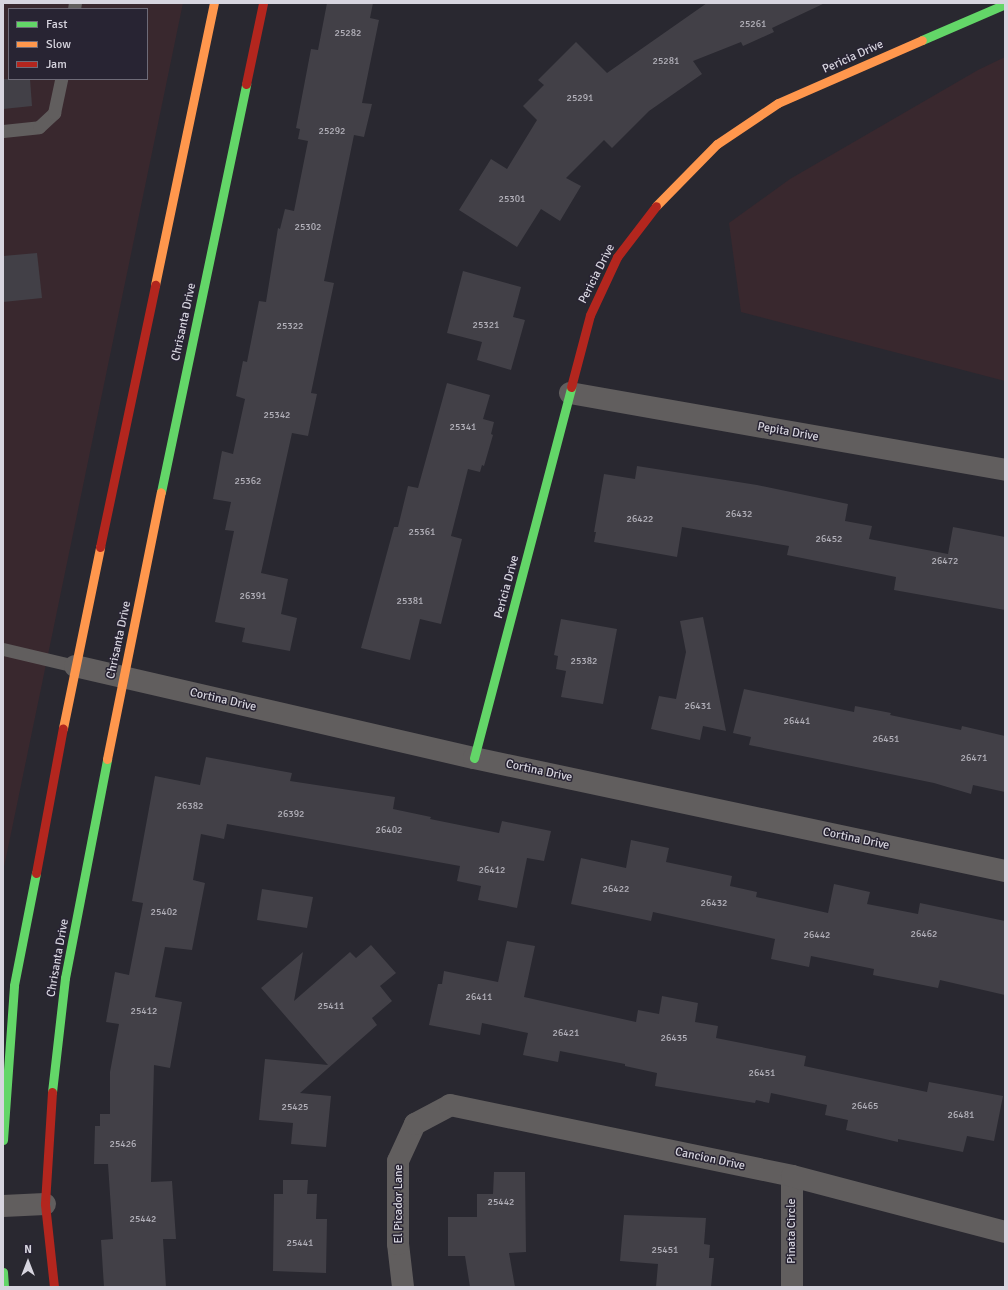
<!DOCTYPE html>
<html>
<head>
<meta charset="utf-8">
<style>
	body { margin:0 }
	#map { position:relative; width:1008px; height:1290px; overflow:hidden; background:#292830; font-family:Signika,sans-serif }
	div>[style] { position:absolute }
	.education>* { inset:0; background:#39282e }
	.building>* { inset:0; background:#424047 }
	.lane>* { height:13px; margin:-6.5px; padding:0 6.5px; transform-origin:6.5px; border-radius:6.5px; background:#615e5e }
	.street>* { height:22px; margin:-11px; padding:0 11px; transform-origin:11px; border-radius:11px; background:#615e5e }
	.fast>* { height:9px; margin:-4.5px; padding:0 4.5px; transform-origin:4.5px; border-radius:4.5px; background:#63d668 }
	.slow>* { height:9px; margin:-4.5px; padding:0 4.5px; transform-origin:4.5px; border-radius:4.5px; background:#ff974d }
	.jam>* { height:9px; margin:-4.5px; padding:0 4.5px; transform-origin:4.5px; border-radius:4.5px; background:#b3261e }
	span { translate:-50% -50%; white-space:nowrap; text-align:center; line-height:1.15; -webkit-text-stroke:3px #282433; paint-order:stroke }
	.number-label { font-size:10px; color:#b2b0b9 }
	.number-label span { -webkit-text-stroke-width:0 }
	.street-label { font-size:12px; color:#d7d5df }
	.frame { position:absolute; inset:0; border:4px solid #d7d5df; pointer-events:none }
	.legend { position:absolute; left:8px; top:8px; width:140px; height:72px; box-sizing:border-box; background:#282433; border:1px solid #6e6b78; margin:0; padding:5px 7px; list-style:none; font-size:12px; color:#d7d5df }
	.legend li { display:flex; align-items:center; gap:8px; height:20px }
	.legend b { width:20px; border:1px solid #6e6b78 }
	.north { position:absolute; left:8px; top:1242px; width:40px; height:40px; -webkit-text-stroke:3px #282433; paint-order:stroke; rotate:0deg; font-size:11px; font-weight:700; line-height:16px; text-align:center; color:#d7d5df }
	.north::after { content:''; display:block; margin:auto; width:14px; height:18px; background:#d7d5df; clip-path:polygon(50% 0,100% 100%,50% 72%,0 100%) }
</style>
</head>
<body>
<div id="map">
	<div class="education">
		<div style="clip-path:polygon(evenodd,3px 3px,183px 3px,3px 872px,3px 3px,9px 9px,147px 9px,147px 79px,9px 79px,9px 9px)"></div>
		<div style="clip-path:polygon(1005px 57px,1005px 381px,741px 312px,729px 223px,790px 179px,978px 70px)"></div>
	</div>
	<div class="building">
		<div style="clip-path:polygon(327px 3px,373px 3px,370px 18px,379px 20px,362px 103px,372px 104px,364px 137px,354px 135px,324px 281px,334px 283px,311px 393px,317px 394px,308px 436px,292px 433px,261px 573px,288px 579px,281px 614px,297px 618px,290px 651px,242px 642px,245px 628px,215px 622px,234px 531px,225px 530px,231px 502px,213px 499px,222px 451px,233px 454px,245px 399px,236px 396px,243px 361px,247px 362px,259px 301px,266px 302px,278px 228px,280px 229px,285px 209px,294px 211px,308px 141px,298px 139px,300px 129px,296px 128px,311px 49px,318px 50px)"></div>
		<div style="clip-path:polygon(707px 3px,825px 3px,772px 28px,774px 32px,743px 46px,741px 42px,693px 61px,702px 74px,649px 111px,612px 148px,604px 140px,566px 178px,581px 186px,560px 221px,541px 209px,517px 247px,459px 210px,491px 159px,507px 169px,537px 120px,523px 106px,544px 85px,538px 80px,576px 42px,607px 73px)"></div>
		<div style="clip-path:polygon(3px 79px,30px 79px,32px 106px,3px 109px)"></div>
		<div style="clip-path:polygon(37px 253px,42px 298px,3px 302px,3px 256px)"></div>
		<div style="clip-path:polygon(463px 271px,521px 287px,513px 317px,525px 320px,511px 370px,477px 360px,482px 342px,447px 333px)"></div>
		<div style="clip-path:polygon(447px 383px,490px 395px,483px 419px,494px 422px,491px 434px,493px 435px,484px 466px,482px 465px,480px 472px,468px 469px,451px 536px,462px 539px,441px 624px,420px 619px,410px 660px,361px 648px,394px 527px,398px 527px,408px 486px,418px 488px)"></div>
		<div style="clip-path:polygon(637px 466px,757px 485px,848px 504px,845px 521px,872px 526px,869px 539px,948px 554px,953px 527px,1005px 537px,1005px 610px,894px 590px,896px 577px,787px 555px,789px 546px,682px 527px,677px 557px,594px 542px,596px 532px,594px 532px,604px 474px,635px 479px)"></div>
		<div style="clip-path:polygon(703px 617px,726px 731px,703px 726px,700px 740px,651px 729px,659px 696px,676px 699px,686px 652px,680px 621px)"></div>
		<div style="clip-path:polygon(561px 619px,617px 629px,603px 704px,561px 697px,566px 671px,556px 669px,558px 656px,554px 655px)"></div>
		<div style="clip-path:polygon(744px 689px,854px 712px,855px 706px,891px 713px,890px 715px,961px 730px,962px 726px,1005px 736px,1005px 792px,973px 785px,971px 794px,934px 783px,749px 745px,751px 737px,733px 733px)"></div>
		<div style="clip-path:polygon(206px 757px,292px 773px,290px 781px,395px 797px,393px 809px,431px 817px,430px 819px,499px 833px,502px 821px,551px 831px,544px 861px,527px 858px,517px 908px,478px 900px,481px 886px,457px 881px,460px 866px,227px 824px,224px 839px,201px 834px,193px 880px,205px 883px,192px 950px,165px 947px,155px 997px,182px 1002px,170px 1068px,154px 1065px,151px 1182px,172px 1181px,176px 1239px,163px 1239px,166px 1287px,104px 1287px,101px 1240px,113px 1239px,108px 1164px,94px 1164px,95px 1126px,100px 1126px,100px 1114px,110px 1114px,110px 1072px,119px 1024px,106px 1022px,115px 972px,129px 975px,143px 903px,132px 901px,155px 776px,200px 785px)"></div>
		<div style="clip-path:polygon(631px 840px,669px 848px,666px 862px,732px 876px,730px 886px,757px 892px,756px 897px,828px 913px,834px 884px,870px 892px,867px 904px,918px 914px,920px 903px,1005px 921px,1005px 995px,940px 980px,938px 988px,873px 975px,874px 969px,811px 956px,809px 967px,771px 959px,775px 939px,653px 912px,651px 921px,571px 904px,581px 858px,626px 868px)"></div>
		<div style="clip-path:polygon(262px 889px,313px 897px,307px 928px,257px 920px)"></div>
		<div style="clip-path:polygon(507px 941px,535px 946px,524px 997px,636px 1022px,638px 1010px,659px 1014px,662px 996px,698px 1003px,695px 1022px,718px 1026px,716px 1038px,806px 1056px,804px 1066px,927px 1092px,929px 1082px,1003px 1096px,994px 1141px,967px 1136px,963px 1152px,898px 1139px,898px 1142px,846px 1130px,848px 1120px,825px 1115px,827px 1105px,771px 1093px,769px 1103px,756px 1100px,755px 1103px,655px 1086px,657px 1073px,625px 1066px,625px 1064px,560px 1051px,558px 1062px,523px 1055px,528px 1033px,482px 1023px,480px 1035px,429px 1025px,438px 984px,442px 984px,444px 971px,498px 982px)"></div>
		<div style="clip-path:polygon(371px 945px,396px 973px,380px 986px,392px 1001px,372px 1018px,377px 1025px,300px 1093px,331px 1096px,326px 1147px,291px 1144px,293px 1123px,259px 1120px,265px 1059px,328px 1065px,261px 988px,303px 952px,294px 1001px,350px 952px,356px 958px)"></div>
		<div style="clip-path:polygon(494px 1172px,525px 1172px,526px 1252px,509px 1253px,515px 1287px,470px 1287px,465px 1256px,448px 1256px,448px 1217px,477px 1217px,477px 1194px,493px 1194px)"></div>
		<div style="clip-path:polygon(283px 1180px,308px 1180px,307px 1194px,317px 1194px,316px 1219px,327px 1219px,326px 1273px,273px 1271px,274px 1194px,283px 1194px)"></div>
		<div style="clip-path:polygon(624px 1215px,706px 1218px,704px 1244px,710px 1245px,709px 1258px,714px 1258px,711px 1287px,656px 1287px,658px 1264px,620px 1261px)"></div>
	</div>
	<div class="lane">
		<div style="left:74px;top:9px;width:6px;rotate:-81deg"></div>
		<div style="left:3px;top:131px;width:36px;rotate:-6deg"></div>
		<div style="left:39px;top:127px;width:21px;rotate:-43deg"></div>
		<div style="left:54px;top:113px;width:35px;rotate:-78deg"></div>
		<div style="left:3px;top:649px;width:74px;rotate:13.3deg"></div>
	</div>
	<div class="street">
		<div style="left:570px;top:393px;width:442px;rotate:10deg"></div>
		<div style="left:75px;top:666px;width:409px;rotate:13deg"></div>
		<div style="left:474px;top:758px;width:543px;rotate:12.01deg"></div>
		<div style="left:792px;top:1176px;width:111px;rotate:90deg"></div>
		<div style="left:3px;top:1206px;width:42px;rotate:-2.7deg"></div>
		<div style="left:403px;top:1287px;width:43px;rotate:-96.6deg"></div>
		<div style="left:398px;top:1244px;width:83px;rotate:-90deg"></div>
		<div style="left:398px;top:1161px;width:41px;rotate:-65.3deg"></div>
		<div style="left:415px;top:1124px;width:40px;rotate:-28deg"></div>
		<div style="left:450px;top:1105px;width:349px;rotate:11.7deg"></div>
		<div style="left:792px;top:1176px;width:220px;rotate:14.7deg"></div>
	</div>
	<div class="fast">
		<div style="left:922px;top:40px;width:90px;rotate:-23.4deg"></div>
		<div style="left:161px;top:492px;width:417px;rotate:-78.2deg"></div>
		<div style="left:474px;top:758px;width:383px;rotate:-75.3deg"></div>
		<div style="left:52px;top:1092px;width:115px;rotate:-83.5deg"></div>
		<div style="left:65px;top:978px;width:223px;rotate:-79.1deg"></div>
		<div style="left:3px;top:1140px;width:155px;rotate:-85.9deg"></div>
		<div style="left:14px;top:985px;width:114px;rotate:-78.9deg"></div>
		<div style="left:3px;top:1272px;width:15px;rotate:86deg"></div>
	</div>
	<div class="slow">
		<div style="left:656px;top:206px;width:87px;rotate:-45.5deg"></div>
		<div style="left:717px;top:144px;width:73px;rotate:-33.9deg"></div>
		<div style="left:778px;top:103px;width:157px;rotate:-23.6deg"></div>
		<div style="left:155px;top:285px;width:288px;rotate:-78.2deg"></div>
		<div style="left:63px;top:728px;width:185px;rotate:-78.4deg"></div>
		<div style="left:107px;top:759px;width:272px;rotate:-78.6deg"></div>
	</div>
	<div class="jam">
		<div style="left:246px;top:84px;width:83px;rotate:-78.1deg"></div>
		<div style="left:571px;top:387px;width:74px;rotate:-75.2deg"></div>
		<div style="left:590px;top:315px;width:64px;rotate:-65deg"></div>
		<div style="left:617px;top:257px;width:64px;rotate:-52.6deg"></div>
		<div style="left:100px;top:547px;width:268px;rotate:-78.1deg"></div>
		<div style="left:36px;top:873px;width:147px;rotate:-79.5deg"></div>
		<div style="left:52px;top:1092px;width:112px;rotate:93.6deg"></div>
		<div style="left:45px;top:1204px;width:83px;rotate:83.8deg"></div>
	</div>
	<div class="number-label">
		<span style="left:753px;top:25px">25261</span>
		<span style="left:348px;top:34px">25282</span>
		<span style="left:666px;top:62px">25281</span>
		<span style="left:580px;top:99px">25291</span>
		<span style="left:332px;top:132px">25292</span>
		<span style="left:512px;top:200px">25301</span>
		<span style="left:308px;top:228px">25302</span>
		<span style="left:486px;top:326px">25321</span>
		<span style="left:290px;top:327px">25322</span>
		<span style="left:277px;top:416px">25342</span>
		<span style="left:463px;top:428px">25341</span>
		<span style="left:248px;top:482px">25362</span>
		<span style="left:739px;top:515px">26432</span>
		<span style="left:640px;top:520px">26422</span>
		<span style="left:422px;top:533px">25361</span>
		<span style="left:829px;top:540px">26452</span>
		<span style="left:945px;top:562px">26472</span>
		<span style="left:253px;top:597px">26391</span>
		<span style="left:410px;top:602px">25381</span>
		<span style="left:584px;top:662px">25382</span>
		<span style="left:698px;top:707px">26431</span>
		<span style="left:797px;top:722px">26441</span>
		<span style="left:886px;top:740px">26451</span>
		<span style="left:974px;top:759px">26471</span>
		<span style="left:190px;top:807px">26382</span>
		<span style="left:291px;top:815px">26392</span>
		<span style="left:389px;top:831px">26402</span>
		<span style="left:492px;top:871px">26412</span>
		<span style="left:616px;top:890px">26422</span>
		<span style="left:714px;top:904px">26432</span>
		<span style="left:164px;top:913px">25402</span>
		<span style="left:924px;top:935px">26462</span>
		<span style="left:817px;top:936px">26442</span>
		<span style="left:479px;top:998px">26411</span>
		<span style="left:331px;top:1007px">25411</span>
		<span style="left:144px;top:1012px">25412</span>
		<span style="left:566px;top:1034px">26421</span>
		<span style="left:674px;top:1039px">26435</span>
		<span style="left:762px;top:1074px">26451</span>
		<span style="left:865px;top:1107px">26465</span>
		<span style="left:295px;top:1108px">25425</span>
		<span style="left:961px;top:1116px">26481</span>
		<span style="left:123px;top:1145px">25426</span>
		<span style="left:501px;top:1203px">25442</span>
		<span style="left:143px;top:1220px">25442</span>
		<span style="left:300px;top:1244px">25441</span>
		<span style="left:665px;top:1251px">25451</span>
	</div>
	<div class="street-label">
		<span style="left:853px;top:57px;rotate:-24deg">Pericia Drive</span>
		<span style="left:597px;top:274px;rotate:-63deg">Pericia Drive</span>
		<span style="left:184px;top:322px;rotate:-78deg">Chrisanta Drive</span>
		<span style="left:788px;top:432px;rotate:10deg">Pepita Drive</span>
		<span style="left:507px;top:587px;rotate:-75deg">Pericia Drive</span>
		<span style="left:119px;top:640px;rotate:-78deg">Chrisanta Drive</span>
		<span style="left:223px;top:700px;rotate:13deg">Cortina Drive</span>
		<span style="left:539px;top:771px;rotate:12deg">Cortina Drive</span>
		<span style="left:856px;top:839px;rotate:12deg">Cortina Drive</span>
		<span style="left:58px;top:958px;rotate:-80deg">Chrisanta Drive</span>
		<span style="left:710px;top:1159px;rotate:12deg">Cancion Drive</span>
		<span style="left:399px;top:1204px;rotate:-90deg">El Picador Lane</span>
		<span style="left:792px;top:1231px;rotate:-90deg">Pinata Circle</span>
	</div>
	<div class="frame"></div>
	<ul class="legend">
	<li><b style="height:5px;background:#63d668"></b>Fast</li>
	<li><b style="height:5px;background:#ff974d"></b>Slow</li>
	<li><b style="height:5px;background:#b3261e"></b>Jam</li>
	</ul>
	<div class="north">N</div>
</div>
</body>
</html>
